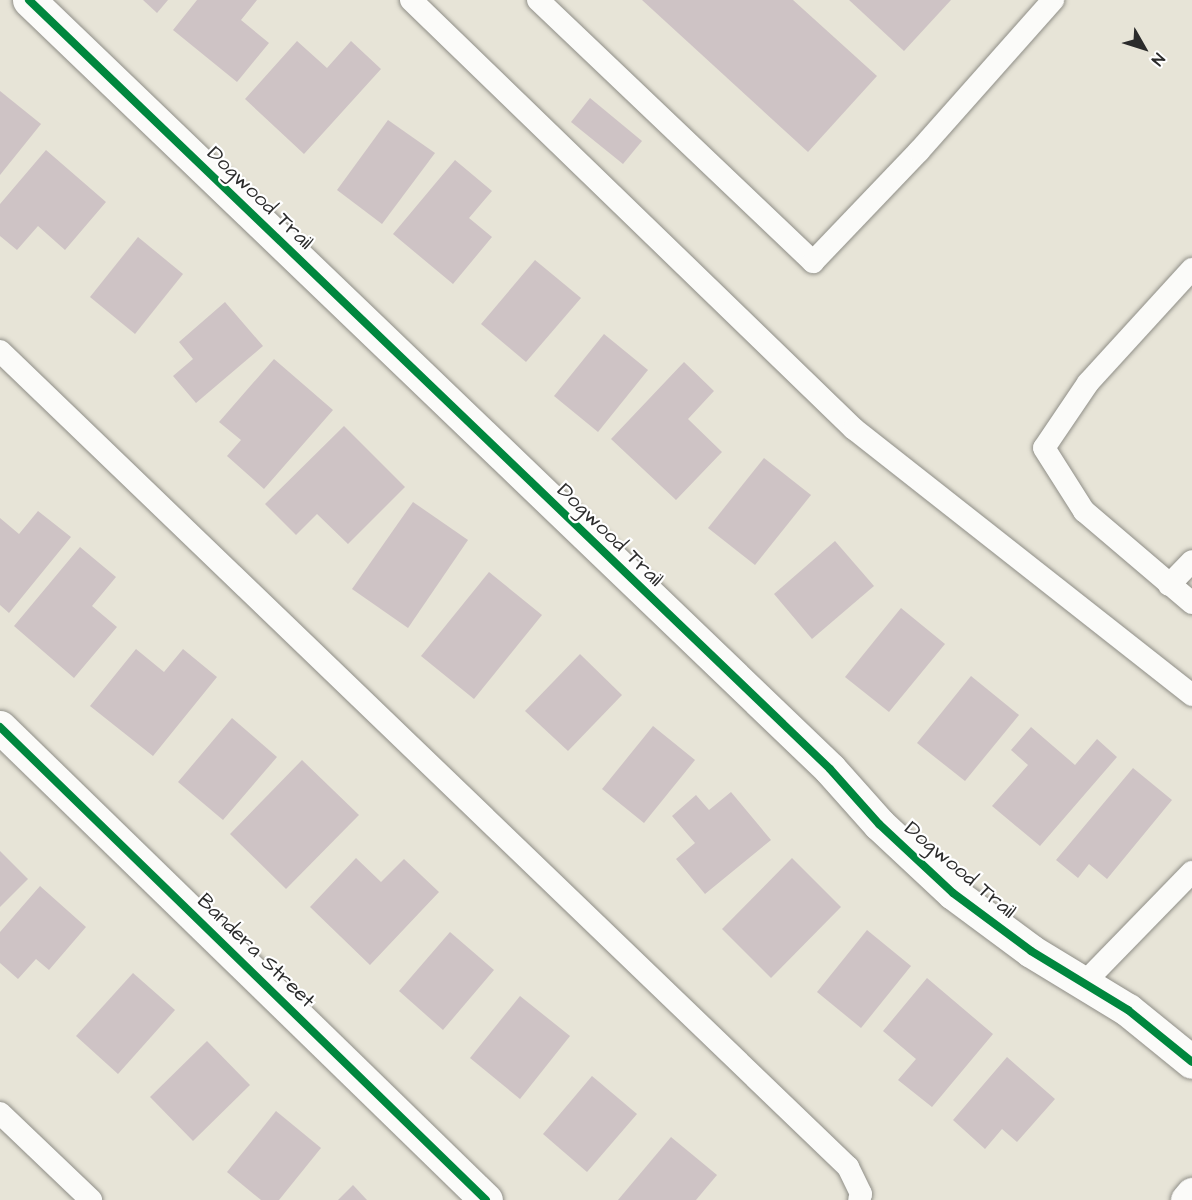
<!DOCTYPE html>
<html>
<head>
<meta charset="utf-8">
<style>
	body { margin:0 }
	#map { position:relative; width:1192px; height:1200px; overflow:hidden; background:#e7e4d7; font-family:"Architects Daughter",sans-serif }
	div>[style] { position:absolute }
	.building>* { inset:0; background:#cec3c5 }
	.roads { filter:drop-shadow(0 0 2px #8f8e87) drop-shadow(0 0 2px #8f8e87) }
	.service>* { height:22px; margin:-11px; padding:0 11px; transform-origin:11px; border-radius:11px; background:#fbfbf9 }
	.minor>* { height:33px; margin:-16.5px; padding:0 16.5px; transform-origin:16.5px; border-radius:16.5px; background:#fbfbf9 }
	.tertiary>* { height:33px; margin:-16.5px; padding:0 16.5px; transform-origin:16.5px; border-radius:16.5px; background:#fbfbf9 }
	.cycleway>* { height:8px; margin:-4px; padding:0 4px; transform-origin:4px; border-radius:4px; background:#00873e }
	span { translate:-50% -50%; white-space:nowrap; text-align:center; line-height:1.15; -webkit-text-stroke:4.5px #fff; paint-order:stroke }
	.street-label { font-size:21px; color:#2b2b2b }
	.north { position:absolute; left:1114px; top:18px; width:60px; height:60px; -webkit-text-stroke:4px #fff; paint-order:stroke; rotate:129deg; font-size:16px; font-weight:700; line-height:24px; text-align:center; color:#2b2b2b }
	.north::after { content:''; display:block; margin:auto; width:21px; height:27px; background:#2b2b2b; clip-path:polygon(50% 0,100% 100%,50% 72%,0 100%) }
</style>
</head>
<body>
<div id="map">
	<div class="building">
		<div style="clip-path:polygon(143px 0,168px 0,157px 13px)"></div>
		<div style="clip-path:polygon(197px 0,257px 0,241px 20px,269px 43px,237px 82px,173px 30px)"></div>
		<div style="clip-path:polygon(642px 0,793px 0,877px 76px,808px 152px)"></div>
		<div style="clip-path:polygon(849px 0,951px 0,904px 51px)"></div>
		<div style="clip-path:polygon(297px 41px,327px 68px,351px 41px,381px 69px,304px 154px,245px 99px)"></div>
		<div style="clip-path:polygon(0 91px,41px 124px,0 175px)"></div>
		<div style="clip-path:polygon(590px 98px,642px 141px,623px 164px,571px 122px)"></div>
		<div style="clip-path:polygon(388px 120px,435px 153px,382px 224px,337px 190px)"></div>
		<div style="clip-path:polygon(46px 150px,106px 202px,65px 250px,38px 226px,17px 250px,0 236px,0 204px)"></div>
		<div style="clip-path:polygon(455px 160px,492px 191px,469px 218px,492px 237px,453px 284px,393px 234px)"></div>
		<div style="clip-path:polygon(138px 237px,183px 274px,135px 334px,90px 297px)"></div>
		<div style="clip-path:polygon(535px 260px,581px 298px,526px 362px,481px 324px)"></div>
		<div style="clip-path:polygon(225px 302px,263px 346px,196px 403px,173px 376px,193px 359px,179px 342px)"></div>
		<div style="clip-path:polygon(604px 334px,648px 370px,598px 432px,554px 396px)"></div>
		<div style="clip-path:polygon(274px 359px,333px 410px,264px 489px,227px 456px,241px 440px,219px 422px)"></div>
		<div style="clip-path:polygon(684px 362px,714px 391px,688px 419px,722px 452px,676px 500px,611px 439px)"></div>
		<div style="clip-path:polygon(344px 426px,405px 487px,348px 544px,317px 514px,296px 535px,265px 504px)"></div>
		<div style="clip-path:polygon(764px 458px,811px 495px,755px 565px,708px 528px)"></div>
		<div style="clip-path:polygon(413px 502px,468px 540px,408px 628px,352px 589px)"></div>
		<div style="clip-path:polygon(38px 511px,71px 537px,9px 613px,0 605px,0 518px,19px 534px)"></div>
		<div style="clip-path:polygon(835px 541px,874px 586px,812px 639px,774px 594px)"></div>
		<div style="clip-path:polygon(80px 547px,116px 577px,92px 606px,117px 627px,74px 678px,14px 626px)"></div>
		<div style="clip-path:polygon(489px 572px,542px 615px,474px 699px,421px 656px)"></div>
		<div style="clip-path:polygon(901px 608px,945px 644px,889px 712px,845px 677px)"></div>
		<div style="clip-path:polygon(136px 649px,164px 672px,183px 649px,217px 677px,153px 756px,90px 706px)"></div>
		<div style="clip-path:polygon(580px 654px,622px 695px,568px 751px,525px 711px)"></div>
		<div style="clip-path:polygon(971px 676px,1019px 715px,965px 781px,917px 743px)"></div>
		<div style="clip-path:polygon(232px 718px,277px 757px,223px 820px,178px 782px)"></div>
		<div style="clip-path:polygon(653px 726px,695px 760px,644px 823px,602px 789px)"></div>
		<div style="clip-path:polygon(1031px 727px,1075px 765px,1097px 739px,1117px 757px,1040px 846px,992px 806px,1028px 765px,1011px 750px)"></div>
		<div style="clip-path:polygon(302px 760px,359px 815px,286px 889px,230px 834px)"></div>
		<div style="clip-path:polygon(1133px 768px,1172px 800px,1107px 879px,1089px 864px,1078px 878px,1056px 860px)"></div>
		<div style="clip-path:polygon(731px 792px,771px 840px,705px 894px,676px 859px,695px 843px,672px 816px,696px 795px,709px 810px)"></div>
		<div style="clip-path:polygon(0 851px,28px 879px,0 907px)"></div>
		<div style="clip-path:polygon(356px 858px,381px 882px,404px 859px,439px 892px,370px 965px,310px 907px)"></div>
		<div style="clip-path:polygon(792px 858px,841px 907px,771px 978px,722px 929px)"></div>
		<div style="clip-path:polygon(40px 886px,86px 927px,49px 970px,36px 959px,18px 979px,0 963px,0 932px)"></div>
		<div style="clip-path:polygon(867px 930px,911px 966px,861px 1028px,817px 992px)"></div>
		<div style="clip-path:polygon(450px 932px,494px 970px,443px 1030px,399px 991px)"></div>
		<div style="clip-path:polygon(133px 973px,175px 1010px,118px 1074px,76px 1036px)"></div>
		<div style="clip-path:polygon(927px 978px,993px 1034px,932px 1107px,898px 1080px,916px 1059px,883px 1031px)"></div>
		<div style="clip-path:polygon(520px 996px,570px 1036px,520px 1099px,470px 1058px)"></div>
		<div style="clip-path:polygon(207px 1041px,250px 1085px,193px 1141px,150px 1097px)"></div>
		<div style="clip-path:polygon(1007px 1057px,1055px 1099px,1017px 1142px,1002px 1129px,985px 1149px,953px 1120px)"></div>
		<div style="clip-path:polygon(592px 1076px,637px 1114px,587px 1172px,543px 1134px)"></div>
		<div style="clip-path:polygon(276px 1111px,321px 1148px,279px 1200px,261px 1200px,227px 1172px)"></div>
		<div style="clip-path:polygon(671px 1137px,717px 1175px,696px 1200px,618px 1200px)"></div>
		<div style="clip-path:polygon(353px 1185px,367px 1200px,338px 1200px)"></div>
	</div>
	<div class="roads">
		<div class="service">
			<div style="left:411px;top:0;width:617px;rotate:44.08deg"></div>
			<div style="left:854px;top:429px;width:430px;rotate:38.2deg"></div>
			<div style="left:538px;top:0;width:380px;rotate:43.6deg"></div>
			<div style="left:813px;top:262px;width:153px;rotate:-46.3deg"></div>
			<div style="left:919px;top:151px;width:202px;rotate:-48.4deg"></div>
			<div style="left:1192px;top:269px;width:154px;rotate:132.4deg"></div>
			<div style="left:1088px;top:383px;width:78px;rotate:124.1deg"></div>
			<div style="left:1044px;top:448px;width:75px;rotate:57.6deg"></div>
			<div style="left:1084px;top:511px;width:142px;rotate:40.4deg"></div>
			<div style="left:0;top:351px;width:1177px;rotate:43.9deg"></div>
			<div style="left:848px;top:1167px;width:30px;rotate:64deg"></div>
			<div style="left:861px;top:1194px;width:6px;rotate:108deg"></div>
			<div style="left:1169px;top:585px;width:33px;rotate:-46deg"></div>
			<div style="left:1084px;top:983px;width:155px;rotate:-45.8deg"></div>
			<div style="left:0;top:1113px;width:126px;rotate:43.7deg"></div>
		</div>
		<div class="minor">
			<div style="left:29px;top:0;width:1110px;rotate:43.83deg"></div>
			<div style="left:830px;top:769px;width:74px;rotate:48.3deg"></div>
			<div style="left:879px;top:824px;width:101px;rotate:43deg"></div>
			<div style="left:953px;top:893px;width:97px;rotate:36.6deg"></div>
			<div style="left:1031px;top:951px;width:114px;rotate:31.3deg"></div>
			<div style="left:1128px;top:1010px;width:82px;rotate:39.1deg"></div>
			<div style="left:0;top:727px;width:678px;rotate:44.22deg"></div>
		</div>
		<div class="tertiary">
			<div style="left:1187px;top:1200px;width:8px;rotate:-50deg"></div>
		</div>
	</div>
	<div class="cycleway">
		<div style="left:29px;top:0;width:1110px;rotate:43.83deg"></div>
		<div style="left:830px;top:769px;width:74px;rotate:48.3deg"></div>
		<div style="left:879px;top:824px;width:101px;rotate:43deg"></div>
		<div style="left:953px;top:893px;width:97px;rotate:36.6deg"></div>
		<div style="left:1031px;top:951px;width:114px;rotate:31.3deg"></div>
		<div style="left:1128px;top:1010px;width:82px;rotate:39.1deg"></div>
		<div style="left:0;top:727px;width:678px;rotate:44.22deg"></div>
	</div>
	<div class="street-label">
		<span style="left:260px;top:198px;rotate:44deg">Dogwood Trail</span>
		<span style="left:610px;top:535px;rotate:44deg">Dogwood Trail</span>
		<span style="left:960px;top:870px;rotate:40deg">Dogwood Trail</span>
		<span style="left:256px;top:951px;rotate:44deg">Bandera Street</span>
	</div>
	<div class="north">N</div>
</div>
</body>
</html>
